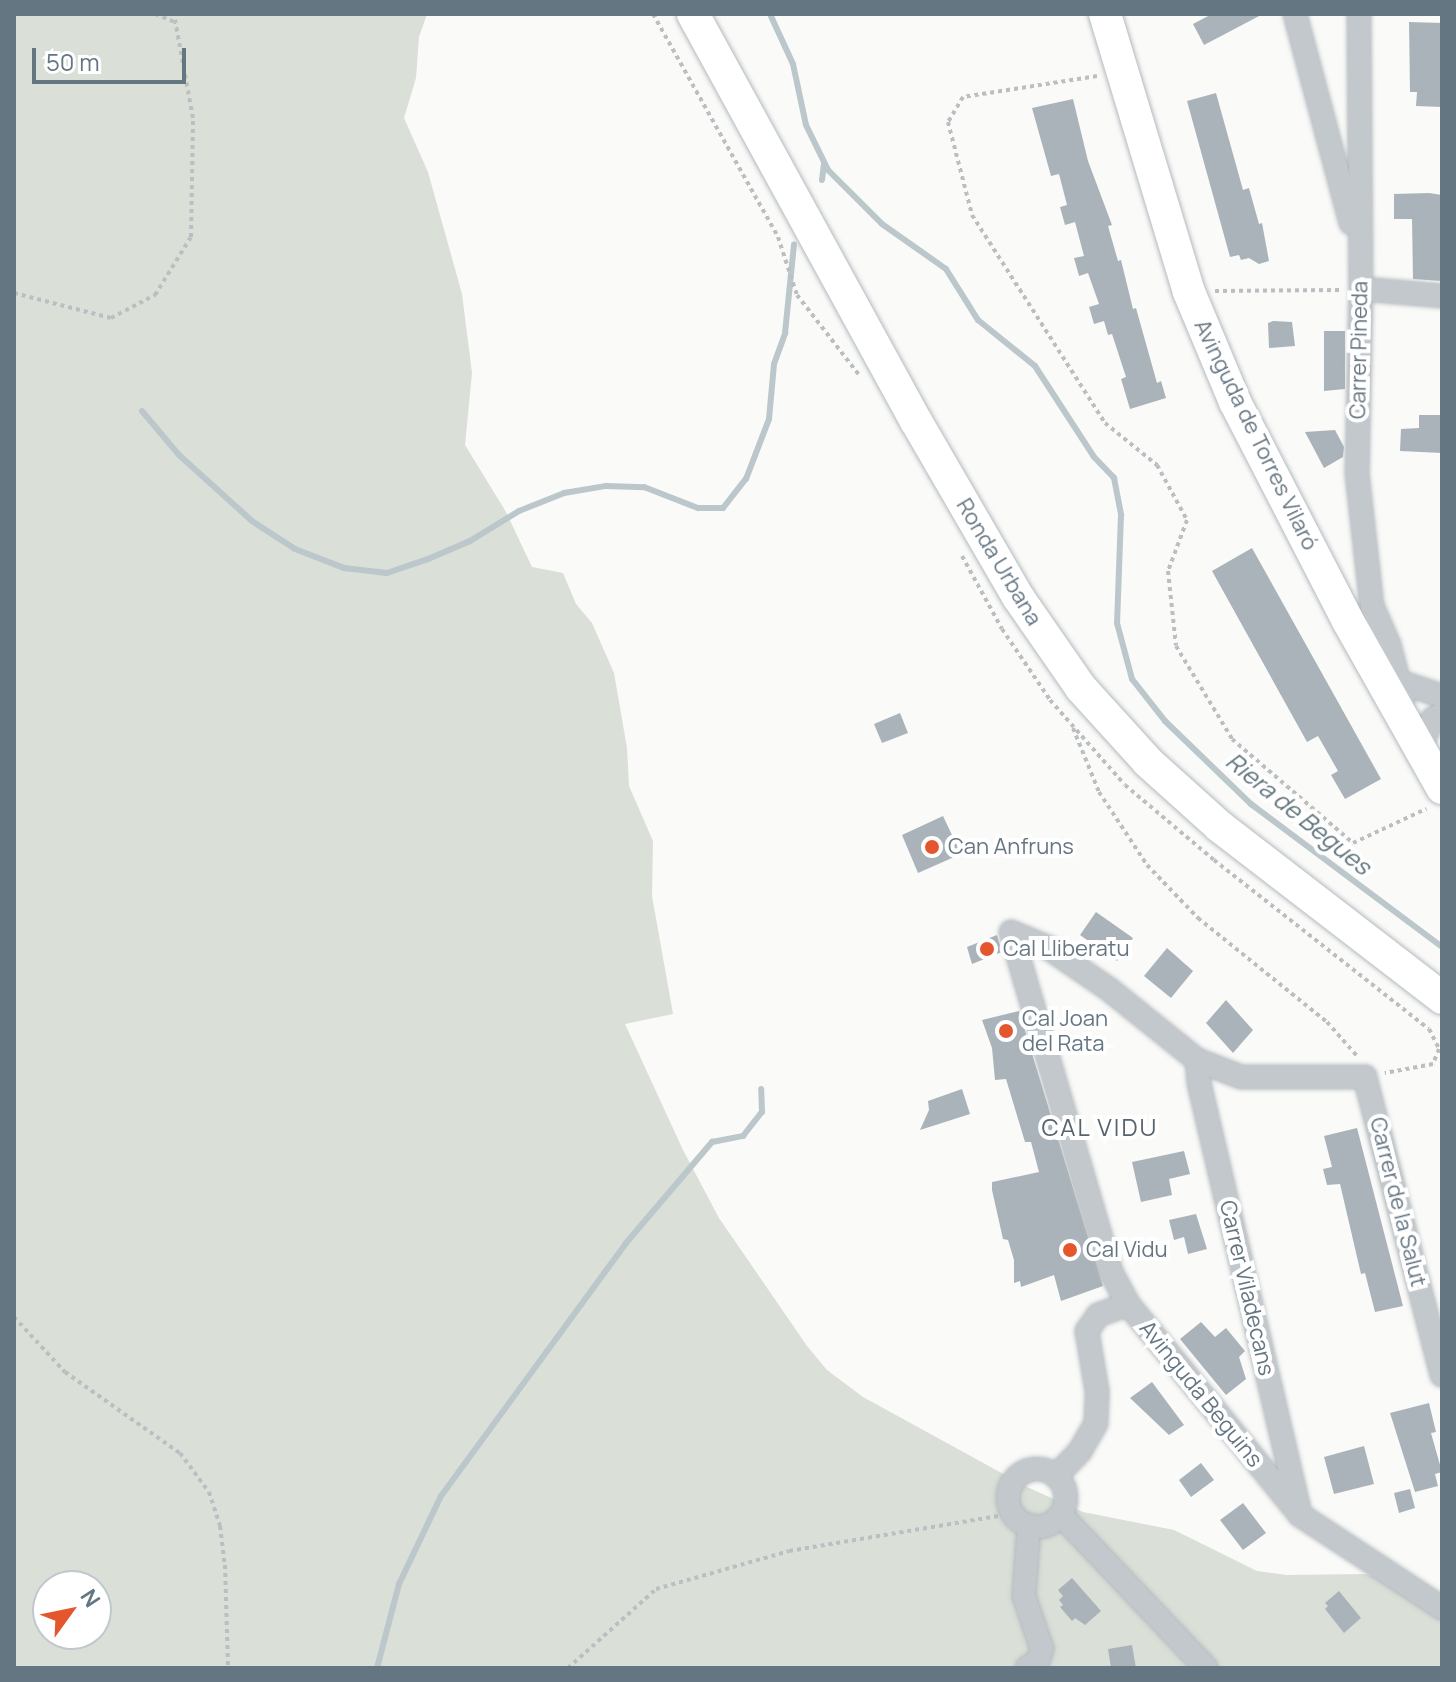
<!DOCTYPE html>
<html>
<head>
<meta charset="utf-8">
<style>
	body { margin:0 }
	#map { position:relative; width:1456px; height:1682px; overflow:hidden; background:#fafaf8; font-family:Manrope,sans-serif }
	div>[style] { position:absolute }
	.green>* { inset:0; background:#dadfd7 }
	.stream>* { height:6px; margin:-3px; padding:0 3px; transform-origin:3px; border-radius:3px; background:#bbc7cb }
	.building>* { inset:0; background:#aab3b9 }
	.path>* { height:4px; margin-top:-2px; transform-origin:0; background:repeating-linear-gradient(90deg,#bbbfc2 0 4px,transparent 0 8px) }
	.roads { filter:drop-shadow(0 0 2px #b3babf) drop-shadow(0 0 2px #b3babf) }
	.street>* { height:22px; margin:-11px; padding:0 11px; transform-origin:11px; border-radius:11px; background:#c3c8cc }
	.street>.ring { margin:-11px; padding:0; box-sizing:content-box; background:none; border:22px solid #c3c8cc; border-radius:50% }
	.secondary>* { height:32px; margin:-16px; padding:0 16px; transform-origin:16px; border-radius:16px; background:#fff }
	.dots>* { width:22px; height:22px; translate:-50% -50%; box-sizing:border-box; border:4px solid #fff; border-radius:50% }
	span { translate:-50% -50%; white-space:nowrap; text-align:center; line-height:1.15; -webkit-text-stroke:8px #fff; paint-order:stroke }
	.street-label { font-size:22px; color:#657683 }
	.poi-label { font-size:22px; color:#657683 }
	.left { translate:0 -50%; text-align:left }
	.water-label { font-size:24px; color:#60757c; font-style:italic }
	.neighbourhood-label { font-size:24px; color:#57646e; letter-spacing:2px }
	.frame { position:absolute; inset:0; border:16px solid #657683; pointer-events:none }
	.north { position:absolute; left:32px; top:1570px; width:80px; height:80px; box-sizing:border-box; background:#fff; border:2px solid #c1c8cd; border-radius:50%; rotate:57deg; font-size:22px; font-weight:700; line-height:32px; text-align:center; color:#657683 }
	.north::after { content:''; display:block; margin:auto; width:28px; height:36px; background:#e4572e; clip-path:polygon(50% 0,100% 100%,50% 72%,0 100%) }
	.scale { position:absolute; left:32px; top:48px; width:154px; height:36px; box-sizing:border-box; border:4px solid #657683; border-top:0; padding-left:10px; font-size:24px; line-height:28px; white-space:nowrap; color:#657683; -webkit-text-stroke:6px #fff; paint-order:stroke }
</style>
</head>
<body>
<div id="map">
	<div class="green">
		<div style="clip-path:polygon(evenodd,14px 14px,427px 14px,419px 37px,416px 78px,404px 118px,428px 172px,462px 294px,472px 373px,465px 445px,506px 512px,532px 567px,563px 573px,576px 604px,592px 623px,614px 673px,627px 748px,629px 786px,653px 841px,652px 896px,673px 1014px,625px 1024px,683px 1150px,719px 1218px,807px 1346px,827px 1370px,863px 1397px,1027px 1487px,1083px 1512px,1174px 1530px,1257px 1571px,1287px 1575px,1365px 1574px,1442px 1598px,1442px 1668px,14px 1668px,14px 14px,48px 1586px,96px 1586px,96px 1634px,48px 1634px,48px 1586px)"></div>
	</div>
	<div class="stream">
		<div style="left:770px;top:14px;width:55px;rotate:65.3deg"></div>
		<div style="left:793px;top:64px;width:62px;rotate:78deg"></div>
		<div style="left:806px;top:125px;width:50px;rotate:63.9deg"></div>
		<div style="left:828px;top:170px;width:76px;rotate:45deg"></div>
		<div style="left:882px;top:224px;width:78px;rotate:35.1deg"></div>
		<div style="left:946px;top:269px;width:60px;rotate:57.9deg"></div>
		<div style="left:978px;top:320px;width:73px;rotate:38.9deg"></div>
		<div style="left:1035px;top:366px;width:108px;rotate:57deg"></div>
		<div style="left:1094px;top:457px;width:29px;rotate:46deg"></div>
		<div style="left:1114px;top:478px;width:38px;rotate:79deg"></div>
		<div style="left:1121px;top:515px;width:108px;rotate:92.1deg"></div>
		<div style="left:1117px;top:623px;width:58px;rotate:75deg"></div>
		<div style="left:1132px;top:679px;width:53px;rotate:51.8deg"></div>
		<div style="left:1165px;top:721px;width:120px;rotate:44deg"></div>
		<div style="left:1251px;top:804px;width:239px;rotate:36.8deg"></div>
		<div style="left:822px;top:180px;width:16px;rotate:-83deg"></div>
		<div style="left:142px;top:411px;width:57px;rotate:49.9deg"></div>
		<div style="left:179px;top:455px;width:98px;rotate:42.1deg"></div>
		<div style="left:252px;top:521px;width:51px;rotate:33.1deg"></div>
		<div style="left:295px;top:549px;width:53px;rotate:21.2deg"></div>
		<div style="left:344px;top:568px;width:43px;rotate:6.6deg"></div>
		<div style="left:387px;top:573px;width:43px;rotate:-18.9deg"></div>
		<div style="left:428px;top:559px;width:46px;rotate:-23.2deg"></div>
		<div style="left:470px;top:541px;width:57px;rotate:-31.5deg"></div>
		<div style="left:519px;top:511px;width:48px;rotate:-21.8deg"></div>
		<div style="left:564px;top:493px;width:43px;rotate:-9.5deg"></div>
		<div style="left:606px;top:486px;width:38px;rotate:2deg"></div>
		<div style="left:644px;top:487px;width:58px;rotate:21.3deg"></div>
		<div style="left:698px;top:508px;width:25px"></div>
		<div style="left:723px;top:508px;width:37px;rotate:-52deg"></div>
		<div style="left:746px;top:479px;width:64px;rotate:-69deg"></div>
		<div style="left:769px;top:419px;width:55px;rotate:-84.8deg"></div>
		<div style="left:774px;top:364px;width:33px;rotate:-70deg"></div>
		<div style="left:785px;top:333px;width:89px;rotate:-84.2deg"></div>
		<div style="left:377px;top:1668px;width:87px;rotate:-75.3deg"></div>
		<div style="left:399px;top:1584px;width:98px;rotate:-64.5deg"></div>
		<div style="left:441px;top:1496px;width:313px;rotate:-53.8deg"></div>
		<div style="left:626px;top:1243px;width:133px;rotate:-49.6deg"></div>
		<div style="left:712px;top:1142px;width:32px;rotate:-11deg"></div>
		<div style="left:743px;top:1136px;width:31px;rotate:-52deg"></div>
		<div style="left:762px;top:1112px;width:23px;rotate:-92deg"></div>
	</div>
	<div class="building">
		<div style="clip-path:polygon(1212px 14px,1263px 14px,1204px 45px,1193px 24px)"></div>
		<div style="clip-path:polygon(1409px 22px,1442px 23px,1442px 107px,1416px 106px,1417px 92px,1410px 92px)"></div>
		<div style="clip-path:polygon(1216px 93px,1243px 190px,1249px 188px,1259px 224px,1262px 223px,1269px 261px,1259px 264px,1249px 258px,1241px 260px,1239px 255px,1230px 257px,1187px 101px)"></div>
		<div style="clip-path:polygon(1073px 99px,1088px 161px,1112px 225px,1108px 226px,1118px 261px,1121px 260px,1133px 309px,1136px 308px,1157px 383px,1161px 381px,1166px 398px,1130px 409px,1121px 379px,1126px 377px,1112px 334px,1108px 335px,1104px 321px,1094px 324px,1089px 307px,1099px 304px,1088px 273px,1079px 276px,1074px 258px,1084px 256px,1075px 222px,1065px 225px,1060px 207px,1067px 205px,1059px 174px,1051px 176px,1032px 108px)"></div>
		<div style="clip-path:polygon(1429px 193px,1442px 195px,1441px 281px,1413px 279px,1412px 219px,1394px 219px,1394px 194px)"></div>
		<div style="clip-path:polygon(1273px 321px,1292px 322px,1295px 346px,1269px 348px,1268px 323px)"></div>
		<div style="clip-path:polygon(1324px 331px,1345px 331px,1345px 389px,1324px 391px)"></div>
		<div style="clip-path:polygon(1419px 415px,1442px 415px,1442px 453px,1400px 451px,1401px 429px,1419px 428px)"></div>
		<div style="clip-path:polygon(1335px 430px,1344px 447px,1343px 457px,1324px 468px,1305px 432px)"></div>
		<div style="clip-path:polygon(1252px 548px,1381px 779px,1345px 799px,1331px 775px,1338px 771px,1318px 736px,1307px 742px,1212px 571px)"></div>
		<div style="clip-path:polygon(900px 713px,908px 733px,882px 743px,874px 724px)"></div>
		<div style="clip-path:polygon(943px 816px,961px 854px,918px 873px,902px 835px)"></div>
		<div style="clip-path:polygon(1096px 912px,1133px 938px,1117px 961px,1080px 935px)"></div>
		<div style="clip-path:polygon(997px 935px,1002px 952px,972px 964px,967px 947px)"></div>
		<div style="clip-path:polygon(1167px 948px,1193px 971px,1171px 998px,1144px 976px)"></div>
		<div style="clip-path:polygon(1226px 1000px,1253px 1030px,1233px 1053px,1206px 1023px)"></div>
		<div style="clip-path:polygon(1019px 1011px,1103px 1286px,1061px 1301px,1054px 1275px,1021px 1287px,1020px 1281px,1014px 1283px,1014px 1260px,1008px 1240px,1003px 1239px,992px 1190px,992px 1182px,1039px 1172px,1031px 1142px,1025px 1142px,1006px 1079px,995px 1080px,992px 1048px,982px 1020px)"></div>
		<div style="clip-path:polygon(962px 1089px,970px 1114px,920px 1130px,929px 1110px,928px 1101px)"></div>
		<div style="clip-path:polygon(1357px 1128px,1403px 1306px,1375px 1312px,1365px 1273px,1361px 1274px,1340px 1184px,1327px 1185px,1323px 1169px,1332px 1167px,1324px 1136px)"></div>
		<div style="clip-path:polygon(1184px 1151px,1190px 1174px,1169px 1179px,1172px 1195px,1141px 1202px,1132px 1162px)"></div>
		<div style="clip-path:polygon(1196px 1214px,1207px 1249px,1188px 1254px,1184px 1237px,1174px 1240px,1169px 1220px)"></div>
		<div style="clip-path:polygon(1201px 1322px,1215px 1337px,1226px 1328px,1245px 1351px,1239px 1357px,1246px 1379px,1226px 1395px,1180px 1339px)"></div>
		<div style="clip-path:polygon(1152px 1382px,1184px 1425px,1169px 1435px,1130px 1398px)"></div>
		<div style="clip-path:polygon(1429px 1403px,1436px 1432px,1431px 1433px,1442px 1472px,1435px 1474px,1438px 1486px,1415px 1492px,1390px 1413px)"></div>
		<div style="clip-path:polygon(1364px 1446px,1374px 1484px,1334px 1494px,1324px 1457px)"></div>
		<div style="clip-path:polygon(1201px 1463px,1214px 1480px,1191px 1497px,1179px 1480px)"></div>
		<div style="clip-path:polygon(1410px 1489px,1415px 1508px,1399px 1513px,1394px 1493px)"></div>
		<div style="clip-path:polygon(1243px 1503px,1266px 1533px,1243px 1550px,1220px 1520px)"></div>
		<div style="clip-path:polygon(1072px 1578px,1101px 1611px,1085px 1625px,1075px 1618px,1072px 1621px,1060px 1607px,1063px 1605px,1059px 1600px,1063px 1596px,1058px 1590px)"></div>
		<div style="clip-path:polygon(1339px 1591px,1361px 1618px,1344px 1633px,1325px 1609px,1328px 1606px,1325px 1603px)"></div>
		<div style="clip-path:polygon(1132px 1645px,1136px 1668px,1111px 1668px,1108px 1649px)"></div>
	</div>
	<div class="path">
		<div style="left:155px;top:14px;width:22px;rotate:22deg"></div>
		<div style="left:653px;top:14px;width:256px;rotate:60.7deg"></div>
		<div style="left:778px;top:237px;width:61px;rotate:71.9deg"></div>
		<div style="left:797px;top:295px;width:101px;rotate:52.2deg"></div>
		<div style="left:1097px;top:76px;width:136px;rotate:171.1deg"></div>
		<div style="left:963px;top:97px;width:29px;rotate:121deg"></div>
		<div style="left:948px;top:122px;width:96px;rotate:75.5deg"></div>
		<div style="left:972px;top:215px;width:247px;rotate:57.4deg"></div>
		<div style="left:1105px;top:423px;width:67px;rotate:38.9deg"></div>
		<div style="left:1157px;top:465px;width:63px;rotate:61.4deg"></div>
		<div style="left:1187px;top:520px;width:54px;rotate:110.4deg"></div>
		<div style="left:1168px;top:571px;width:75px;rotate:83.9deg"></div>
		<div style="left:1176px;top:646px;width:109px;rotate:58.9deg"></div>
		<div style="left:1232px;top:739px;width:160px;rotate:40.7deg"></div>
		<div style="left:1353px;top:843px;width:81px;rotate:-25deg"></div>
		<div style="left:1215px;top:291px;width:127px;rotate:-0.5deg"></div>
		<div style="left:14px;top:293px;width:100px;rotate:14.5deg"></div>
		<div style="left:111px;top:318px;width:50px;rotate:-27.6deg"></div>
		<div style="left:155px;top:295px;width:68px;rotate:-58.2deg"></div>
		<div style="left:191px;top:237px;width:119px;rotate:-89deg"></div>
		<div style="left:193px;top:118px;width:106px;rotate:-100.4deg"></div>
		<div style="left:962px;top:556px;width:83px;rotate:61.3deg"></div>
		<div style="left:1002px;top:629px;width:86px;rotate:55.9deg"></div>
		<div style="left:1050px;top:700px;width:113px;rotate:48.6deg"></div>
		<div style="left:1125px;top:785px;width:116px;rotate:40.1deg"></div>
		<div style="left:1214px;top:860px;width:273px;rotate:38.2deg"></div>
		<div style="left:1429px;top:1029px;width:22px;rotate:63deg"></div>
		<div style="left:1439px;top:1049px;width:16px;rotate:112deg"></div>
		<div style="left:1433px;top:1064px;width:49px;rotate:169.4deg"></div>
		<div style="left:1073px;top:728px;width:69px;rotate:67.9deg"></div>
		<div style="left:1099px;top:792px;width:87px;rotate:56.7deg"></div>
		<div style="left:1147px;top:865px;width:74px;rotate:46.1deg"></div>
		<div style="left:1198px;top:918px;width:166px;rotate:38.9deg"></div>
		<div style="left:1327px;top:1022px;width:47px;rotate:48.5deg"></div>
		<div style="left:14px;top:1317px;width:75px;rotate:47.2deg"></div>
		<div style="left:65px;top:1372px;width:141px;rotate:35.2deg"></div>
		<div style="left:180px;top:1453px;width:49px;rotate:53.4deg"></div>
		<div style="left:209px;top:1492px;width:36px;rotate:72deg"></div>
		<div style="left:220px;top:1526px;width:39px;rotate:83deg"></div>
		<div style="left:225px;top:1565px;width:103px;rotate:88.3deg"></div>
		<div style="left:568px;top:1668px;width:118px;rotate:-41.9deg"></div>
		<div style="left:656px;top:1589px;width:138px;rotate:-15.9deg"></div>
		<div style="left:789px;top:1551px;width:224px;rotate:-9.5deg"></div>
	</div>
	<div class="roads">
		<div class="street">
			<div style="left:1295px;top:14px;width:216px;rotate:75deg"></div>
			<div style="left:1359px;top:14px;width:275px;rotate:89.6deg"></div>
			<div style="left:1361px;top:289px;width:184px;rotate:91.2deg"></div>
			<div style="left:1357px;top:473px;width:134px;rotate:83.6deg"></div>
			<div style="left:1372px;top:606px;width:43px;rotate:66.4deg"></div>
			<div style="left:1389px;top:645px;width:55px;rotate:75.2deg"></div>
			<div style="left:1361px;top:289px;width:81px;rotate:4.9deg"></div>
			<div style="left:1397px;top:681px;width:47px;rotate:18.4deg"></div>
			<div style="left:1420px;top:748px;width:32px;rotate:-66deg"></div>
			<div style="left:1433px;top:719px;width:10px;rotate:-29deg"></div>
			<div style="left:1197px;top:1060px;width:23px;rotate:85deg"></div>
			<div style="left:1199px;top:1083px;width:439px;rotate:76.8deg"></div>
			<div style="left:1442px;top:1375px;width:308px;rotate:-104.5deg"></div>
			<div style="left:1365px;top:1077px;width:124px;rotate:180deg"></div>
			<div style="left:1241px;top:1077px;width:47px;rotate:-158.9deg"></div>
			<div style="left:1197px;top:1060px;width:112px;rotate:-141.2deg"></div>
			<div style="left:1110px;top:990px;width:74px;rotate:-145.5deg"></div>
			<div style="left:1049px;top:948px;width:41px;rotate:-157.2deg"></div>
			<div style="left:1011px;top:932px;width:354px;rotate:73.6deg"></div>
			<div style="left:1111px;top:1272px;width:36px;rotate:62deg"></div>
			<div style="left:1128px;top:1304px;width:272px;rotate:50.8deg"></div>
			<div style="left:1300px;top:1515px;width:170px;rotate:33.2deg"></div>
			<div class="ring" style="left:1008px;top:1469px;width:36px;height:36px"></div>
			<div style="left:1056px;top:1476px;width:35px;rotate:-46deg"></div>
			<div style="left:1080px;top:1451px;width:32px;rotate:-60deg"></div>
			<div style="left:1096px;top:1423px;width:32px;rotate:-88deg"></div>
			<div style="left:1097px;top:1391px;width:61px;rotate:-99.5deg"></div>
			<div style="left:1087px;top:1331px;width:19px;rotate:-55deg"></div>
			<div style="left:1098px;top:1315px;width:32px;rotate:-20deg"></div>
			<div style="left:1061px;top:1515px;width:211px;rotate:46.5deg"></div>
			<div style="left:1027px;top:1668px;width:13px;rotate:-32deg"></div>
			<div style="left:1038px;top:1661px;width:13px;rotate:-72deg"></div>
			<div style="left:1042px;top:1649px;width:56px;rotate:-108.8deg"></div>
			<div style="left:1024px;top:1596px;width:71px;rotate:-86deg"></div>
		</div>
		<div class="secondary">
			<div style="left:693px;top:14px;width:464px;rotate:61.3deg"></div>
			<div style="left:916px;top:421px;width:203px;rotate:59.9deg"></div>
			<div style="left:1018px;top:597px;width:111px;rotate:55.3deg"></div>
			<div style="left:1081px;top:688px;width:100px;rotate:47.8deg"></div>
			<div style="left:1148px;top:762px;width:96px;rotate:42deg"></div>
			<div style="left:1219px;top:826px;width:282px;rotate:37.6deg"></div>
			<div style="left:1105px;top:14px;width:290px;rotate:73.2deg"></div>
			<div style="left:1189px;top:292px;width:119px;rotate:67.3deg"></div>
			<div style="left:1235px;top:402px;width:246px;rotate:62.7deg"></div>
			<div style="left:1348px;top:621px;width:192px;rotate:60.6deg"></div>
		</div>
	</div>
	<div class="dots">
		<div style="left:932px;top:847px;background:#e4572e"></div>
		<div style="left:987px;top:949px;background:#e4572e"></div>
		<div style="left:1006px;top:1031px;background:#e4572e"></div>
		<div style="left:1070px;top:1250px;background:#e4572e"></div>
	</div>
	<div class="street-label">
		<span style="left:1359px;top:350px;rotate:-89deg">Carrer Pineda</span>
		<span style="left:1256px;top:435px;rotate:64deg">Avinguda de Torres Vilaró</span>
		<span style="left:999px;top:562px;rotate:59deg">Ronda Urbana</span>
		<span style="left:1398px;top:1202px;rotate:76deg">Carrer de la Salut</span>
		<span style="left:1247px;top:1288px;rotate:77deg">Carrer Viladecans</span>
		<span style="left:1201px;top:1394px;rotate:51deg">Avinguda Beguins</span>
	</div>
	<div class="poi-label">
		<span class="left" style="left:948px;top:847px">Can Anfruns</span>
		<span class="left" style="left:1003px;top:949px">Cal Lliberatu</span>
		<span class="left" style="left:1022px;top:1031px">Cal Joan<br>del Rata</span>
		<span class="left" style="left:1086px;top:1250px">Cal Vidu</span>
	</div>
	<div class="water-label">
		<span style="left:1299px;top:813px;rotate:39deg">Riera de Begues</span>
	</div>
	<div class="neighbourhood-label">
		<span style="left:1100px;top:1127px">CAL VIDU</span>
	</div>
	<div class="frame"></div>
	<div class="north">N</div>
	<div class="scale">50 m</div>
</div>
</body>
</html>
